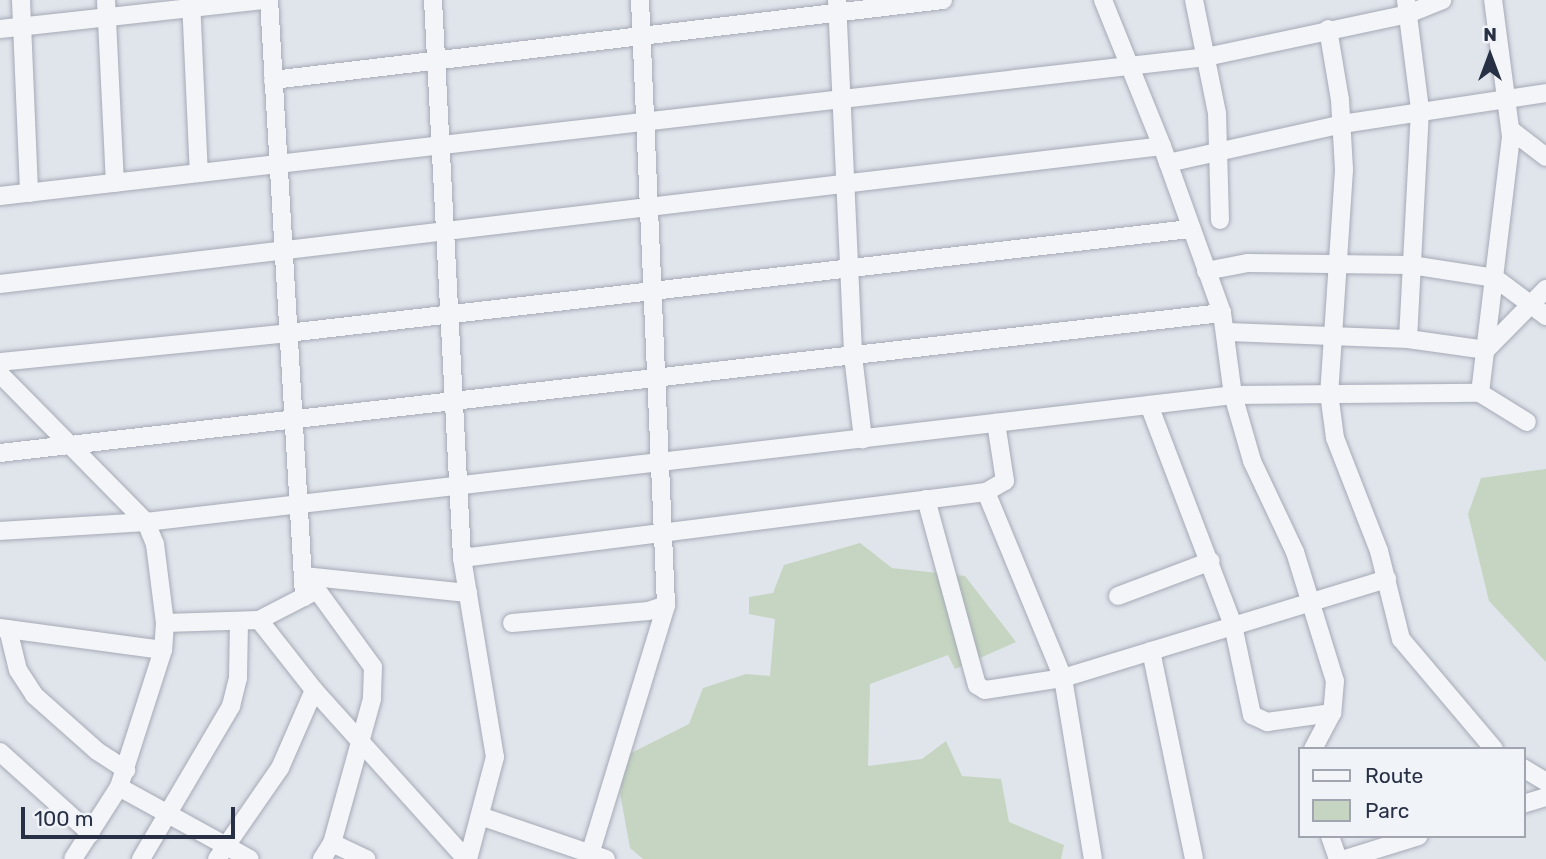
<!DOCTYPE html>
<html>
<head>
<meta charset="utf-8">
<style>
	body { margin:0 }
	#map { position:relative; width:1546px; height:859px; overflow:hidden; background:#e0e4eb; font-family:Rubik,sans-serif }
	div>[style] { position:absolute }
	.green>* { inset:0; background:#c5d5c1 }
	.roads { filter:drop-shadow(0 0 2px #a5aab6) drop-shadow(0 0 2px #a5aab6) }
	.minor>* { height:18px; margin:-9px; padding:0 9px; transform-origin:9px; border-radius:9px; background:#f4f5f8 }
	span { translate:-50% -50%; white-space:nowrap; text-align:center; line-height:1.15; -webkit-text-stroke:5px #f0f3f8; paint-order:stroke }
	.legend { position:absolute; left:1298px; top:747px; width:228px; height:91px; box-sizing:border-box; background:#f0f3f8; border:2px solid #a0a5b0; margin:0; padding:9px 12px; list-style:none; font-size:21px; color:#273044 }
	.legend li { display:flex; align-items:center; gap:14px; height:35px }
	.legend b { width:35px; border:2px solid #a0a5b0 }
	.north { position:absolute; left:1455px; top:21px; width:70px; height:70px; -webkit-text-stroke:5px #f0f3f8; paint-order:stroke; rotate:0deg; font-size:19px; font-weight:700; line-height:28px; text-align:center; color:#273044 }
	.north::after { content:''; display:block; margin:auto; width:24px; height:32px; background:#273044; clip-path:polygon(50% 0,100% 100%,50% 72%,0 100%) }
	.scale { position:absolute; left:21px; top:807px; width:214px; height:32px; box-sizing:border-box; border:4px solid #273044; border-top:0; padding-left:9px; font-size:21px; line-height:24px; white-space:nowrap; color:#273044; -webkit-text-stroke:5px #f0f3f8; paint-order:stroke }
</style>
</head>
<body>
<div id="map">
	<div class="green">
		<div style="clip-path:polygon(1546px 469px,1546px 662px,1489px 601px,1468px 514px,1481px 478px)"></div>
		<div style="clip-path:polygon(860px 543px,892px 568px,965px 576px,1016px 642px,955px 669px,948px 655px,870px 684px,868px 766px,922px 759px,946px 741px,962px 776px,1001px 779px,1009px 822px,1064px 845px,1061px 859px,643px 859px,630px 848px,620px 793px,625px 756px,689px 724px,703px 688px,746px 674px,770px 676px,775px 619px,749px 614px,749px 597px,773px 593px,784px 565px)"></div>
	</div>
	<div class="roads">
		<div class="minor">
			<div style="left:21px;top:0;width:193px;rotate:87.6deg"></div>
			<div style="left:106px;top:0;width:183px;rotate:87.2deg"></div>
			<div style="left:191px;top:0;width:173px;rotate:87.4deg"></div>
			<div style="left:269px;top:0;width:598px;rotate:86.64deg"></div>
			<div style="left:433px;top:0;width:559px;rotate:87.02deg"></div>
			<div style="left:462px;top:558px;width:202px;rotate:80.6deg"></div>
			<div style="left:495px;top:757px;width:106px;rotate:104.8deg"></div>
			<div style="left:837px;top:0;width:356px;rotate:87.4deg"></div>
			<div style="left:853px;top:356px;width:84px;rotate:83.1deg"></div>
			<div style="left:1103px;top:0;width:157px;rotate:68deg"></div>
			<div style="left:1162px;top:146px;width:177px;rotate:70.2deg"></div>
			<div style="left:1222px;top:313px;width:83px;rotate:82.4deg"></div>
			<div style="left:1233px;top:395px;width:69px;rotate:73.9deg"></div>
			<div style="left:1252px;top:461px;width:101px;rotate:64.7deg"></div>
			<div style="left:1295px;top:552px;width:135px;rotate:72.8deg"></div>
			<div style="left:1335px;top:681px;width:32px;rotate:95deg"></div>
			<div style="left:1332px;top:713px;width:41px;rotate:117.8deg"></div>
			<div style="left:1194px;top:0;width:115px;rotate:78.5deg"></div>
			<div style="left:1217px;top:113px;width:107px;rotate:88.4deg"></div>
			<div style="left:1406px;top:0;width:111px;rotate:82.7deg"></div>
			<div style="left:1420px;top:110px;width:229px;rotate:93deg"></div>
			<div style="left:0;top:29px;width:265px;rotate:-6.3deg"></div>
			<div style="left:1328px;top:29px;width:72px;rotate:80.4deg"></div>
			<div style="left:1340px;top:100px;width:70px;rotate:86.7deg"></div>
			<div style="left:1344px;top:170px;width:224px;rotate:93.8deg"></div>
			<div style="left:1329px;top:393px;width:45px;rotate:82.4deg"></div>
			<div style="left:1335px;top:438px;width:121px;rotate:68.7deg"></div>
			<div style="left:1379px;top:551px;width:91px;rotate:76deg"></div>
			<div style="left:1401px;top:639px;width:144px;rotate:49.8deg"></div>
			<div style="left:273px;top:80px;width:675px;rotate:-6.81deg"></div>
			<div style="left:1511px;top:130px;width:44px;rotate:37.6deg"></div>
			<div style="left:1168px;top:163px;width:178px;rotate:-12.6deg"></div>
			<div style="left:1342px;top:124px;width:206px;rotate:-8.6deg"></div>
			<div style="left:0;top:196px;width:1214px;rotate:-6.57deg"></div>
			<div style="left:1206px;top:57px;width:207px;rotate:-12deg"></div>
			<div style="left:1408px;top:14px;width:37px;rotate:-22deg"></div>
			<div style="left:1206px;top:271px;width:43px;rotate:-10.8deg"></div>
			<div style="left:1248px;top:263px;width:163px;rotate:0.7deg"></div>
			<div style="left:1411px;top:265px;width:85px;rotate:8.8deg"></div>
			<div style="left:1495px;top:278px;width:64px;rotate:36.7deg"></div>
			<div style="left:0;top:284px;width:1170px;rotate:-6.77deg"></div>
			<div style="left:1228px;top:332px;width:180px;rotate:2.2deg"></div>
			<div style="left:1408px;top:339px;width:79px;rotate:8deg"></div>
			<div style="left:1486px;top:350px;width:86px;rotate:-45.5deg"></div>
			<div style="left:0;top:362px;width:289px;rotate:-5.7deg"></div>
			<div style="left:288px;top:333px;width:908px;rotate:-6.58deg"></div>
			<div style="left:0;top:374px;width:208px;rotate:45.4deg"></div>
			<div style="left:146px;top:522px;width:24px;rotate:68deg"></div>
			<div style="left:155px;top:544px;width:80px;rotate:82.8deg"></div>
			<div style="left:165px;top:623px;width:27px;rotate:94deg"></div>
			<div style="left:163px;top:650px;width:144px;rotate:107.8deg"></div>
			<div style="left:119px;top:787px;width:85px;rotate:122.6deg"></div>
			<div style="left:1480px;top:393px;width:259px;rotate:-83.1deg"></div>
			<div style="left:1511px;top:136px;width:137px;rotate:-97.5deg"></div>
			<div style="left:1149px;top:405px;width:235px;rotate:69.1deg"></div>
			<div style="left:1233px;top:625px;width:92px;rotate:78.1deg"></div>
			<div style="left:1252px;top:715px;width:17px;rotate:25deg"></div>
			<div style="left:1267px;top:722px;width:66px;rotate:-7.9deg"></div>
			<div style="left:0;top:453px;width:1230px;rotate:-6.54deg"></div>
			<div style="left:986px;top:492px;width:201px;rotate:67.5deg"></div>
			<div style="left:1063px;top:678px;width:183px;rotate:80.6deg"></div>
			<div style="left:926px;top:499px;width:193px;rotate:74.7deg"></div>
			<div style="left:977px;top:685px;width:9px;rotate:32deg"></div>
			<div style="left:985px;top:690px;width:79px;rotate:-8.7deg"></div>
			<div style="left:1063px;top:678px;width:339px;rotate:-17deg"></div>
			<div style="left:0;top:531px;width:146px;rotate:-3.5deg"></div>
			<div style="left:146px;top:522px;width:1094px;rotate:-6.66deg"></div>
			<div style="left:1233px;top:395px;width:247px;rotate:-0.5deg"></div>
			<div style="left:1480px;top:393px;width:55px;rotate:31.7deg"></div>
			<div style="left:462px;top:558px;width:528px;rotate:-7.18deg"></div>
			<div style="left:986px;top:492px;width:22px;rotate:-30deg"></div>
			<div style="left:1005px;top:481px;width:59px;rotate:-98.8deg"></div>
			<div style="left:303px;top:576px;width:166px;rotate:5.9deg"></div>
			<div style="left:1118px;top:596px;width:99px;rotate:-20.6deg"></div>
			<div style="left:259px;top:620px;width:89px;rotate:51.8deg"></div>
			<div style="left:314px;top:690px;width:227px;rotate:48deg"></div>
			<div style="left:165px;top:623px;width:94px;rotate:-1.8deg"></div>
			<div style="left:259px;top:620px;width:65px;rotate:-27.3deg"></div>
			<div style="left:317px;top:590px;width:95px;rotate:54deg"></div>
			<div style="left:373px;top:667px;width:32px;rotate:92deg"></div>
			<div style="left:372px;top:699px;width:149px;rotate:105.5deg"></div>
			<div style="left:332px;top:843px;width:19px;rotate:122deg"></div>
			<div style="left:512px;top:623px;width:137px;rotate:-5deg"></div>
			<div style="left:648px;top:611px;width:19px;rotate:-18deg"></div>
			<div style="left:666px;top:605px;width:606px;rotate:-92.46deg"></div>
			<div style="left:0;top:628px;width:164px;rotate:7.7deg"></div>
			<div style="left:8px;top:629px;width:42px;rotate:76.3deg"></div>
			<div style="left:18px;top:670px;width:30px;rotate:57deg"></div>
			<div style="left:34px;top:695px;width:84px;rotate:41.6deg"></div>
			<div style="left:97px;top:751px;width:35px;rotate:33deg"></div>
			<div style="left:1151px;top:651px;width:212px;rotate:78.3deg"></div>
			<div style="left:0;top:752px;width:122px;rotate:42deg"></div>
			<div style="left:1523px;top:768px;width:27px;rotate:31deg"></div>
			<div style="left:119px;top:787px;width:149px;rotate:28.8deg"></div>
			<div style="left:1523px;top:804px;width:24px;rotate:-17deg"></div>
			<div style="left:483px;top:817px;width:130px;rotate:18.9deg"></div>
			<div style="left:1330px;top:836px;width:24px;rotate:71deg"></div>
			<div style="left:332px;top:843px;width:38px;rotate:25deg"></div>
			<div style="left:591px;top:851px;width:257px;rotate:-73deg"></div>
			<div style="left:141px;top:859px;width:178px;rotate:-59.5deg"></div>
			<div style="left:231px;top:706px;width:29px;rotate:-76deg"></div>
			<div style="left:238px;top:678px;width:57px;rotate:-89deg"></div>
			<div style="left:217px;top:859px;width:111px;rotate:-55.3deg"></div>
			<div style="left:280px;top:768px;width:85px;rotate:-66.4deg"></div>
			<div style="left:1345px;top:859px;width:77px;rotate:-17.3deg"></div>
		</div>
	</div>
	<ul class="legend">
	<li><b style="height:9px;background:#f4f5f8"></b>Route</li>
	<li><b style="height:19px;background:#c5d5c1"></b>Parc</li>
	</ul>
	<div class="north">N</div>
	<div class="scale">100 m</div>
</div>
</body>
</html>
